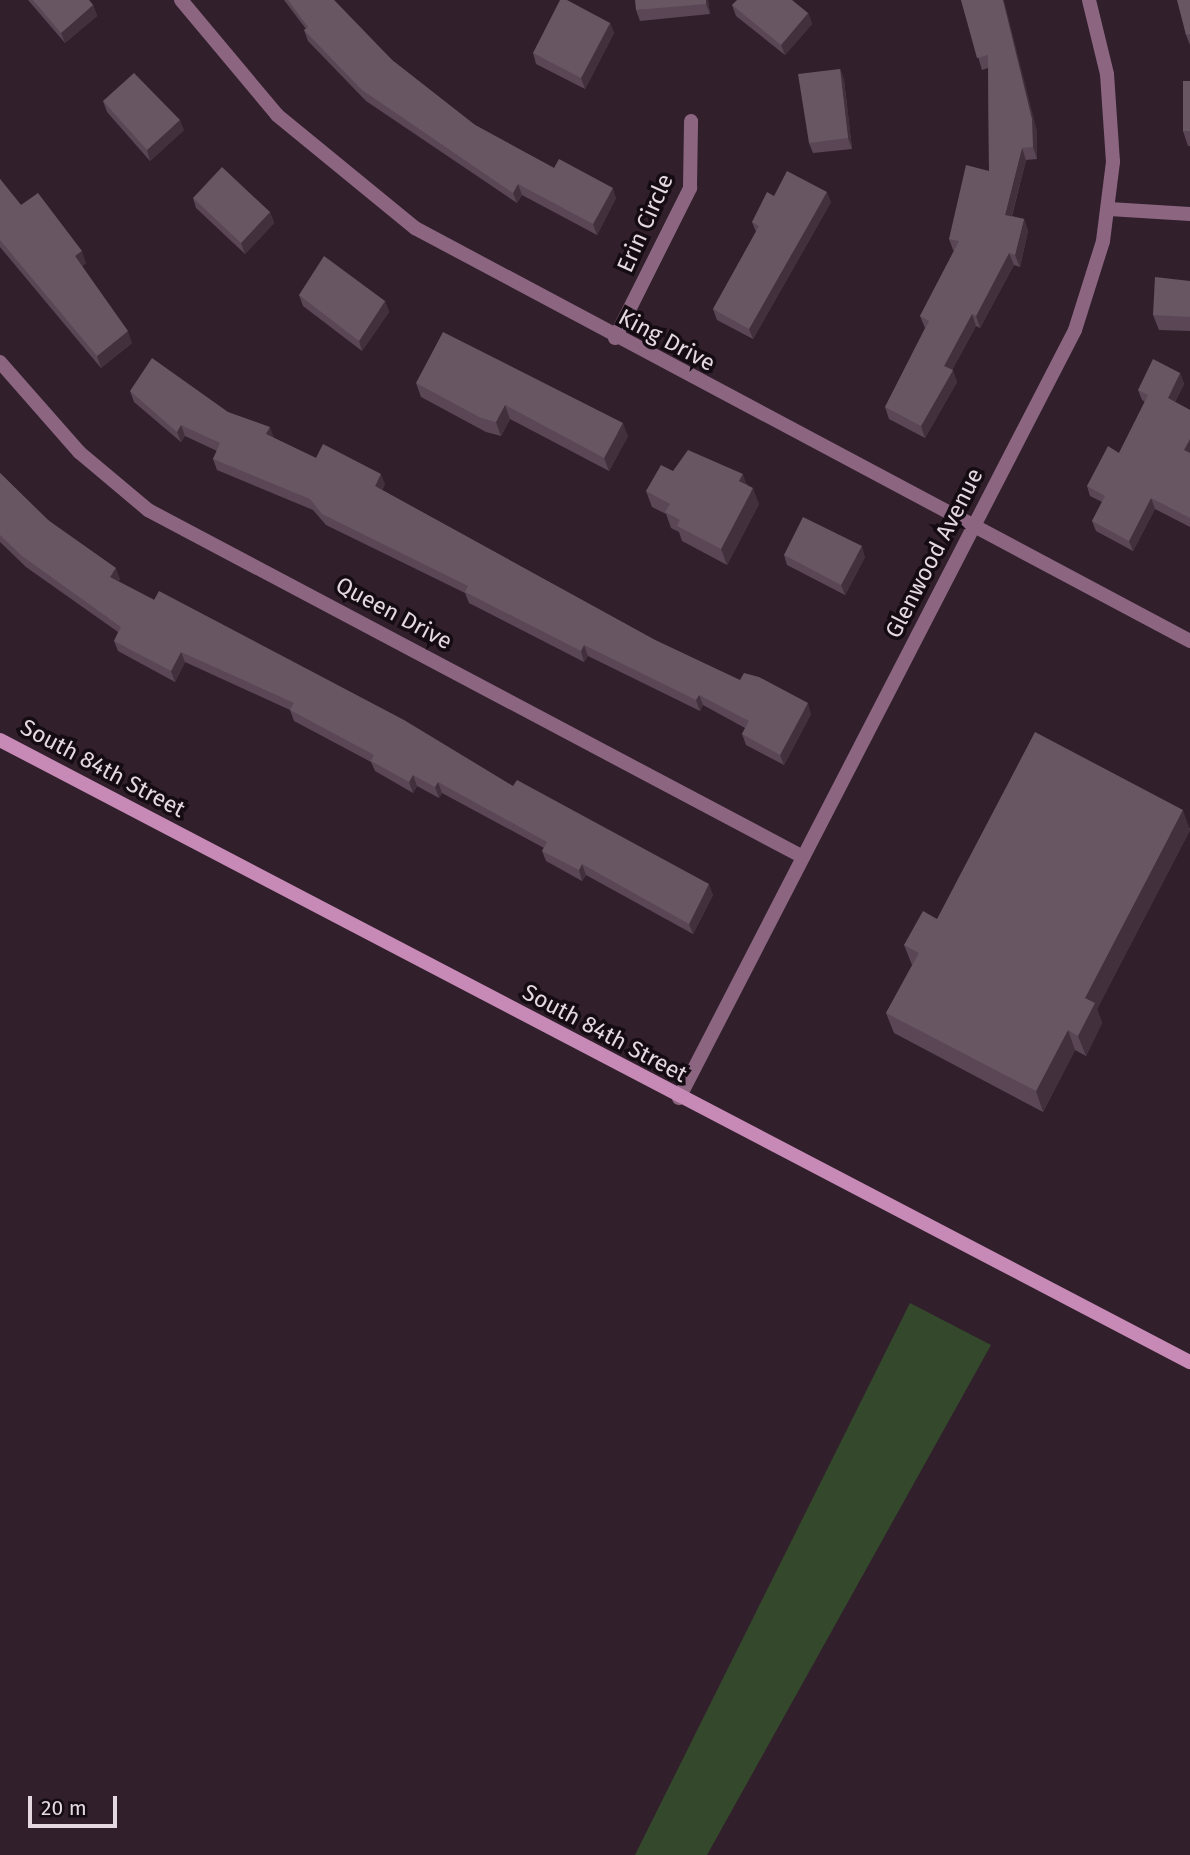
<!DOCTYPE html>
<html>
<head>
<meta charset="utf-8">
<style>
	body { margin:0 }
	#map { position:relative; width:1190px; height:1855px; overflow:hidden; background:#311f2c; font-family:"Fira Sans",sans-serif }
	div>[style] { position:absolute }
	.green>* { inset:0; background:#34492b }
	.street>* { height:14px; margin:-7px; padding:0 7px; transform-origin:7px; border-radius:7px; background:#8c6681 }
	.secondary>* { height:14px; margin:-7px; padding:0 7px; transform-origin:7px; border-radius:7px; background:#c78ab6 }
	.wall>* { inset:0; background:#5a4654 }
	.shaded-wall>* { inset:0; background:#43303d }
	.building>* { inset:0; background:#685663 }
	span { translate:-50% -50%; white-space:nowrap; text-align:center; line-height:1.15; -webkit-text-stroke:7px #140c12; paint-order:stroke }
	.street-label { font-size:23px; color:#e5d8e1 }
	.scale { position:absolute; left:28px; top:1796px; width:89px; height:32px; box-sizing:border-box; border:4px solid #e5d8e1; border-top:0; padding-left:9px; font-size:21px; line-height:24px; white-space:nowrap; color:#e5d8e1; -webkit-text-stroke:5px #140c12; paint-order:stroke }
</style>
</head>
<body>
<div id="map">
	<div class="green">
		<div style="clip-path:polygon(910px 1303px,991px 1345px,707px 1855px,635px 1855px)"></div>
	</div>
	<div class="street">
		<div style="left:181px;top:0;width:150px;rotate:50.1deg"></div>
		<div style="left:277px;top:115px;width:178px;rotate:39.3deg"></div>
		<div style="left:415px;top:228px;width:878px;rotate:28.05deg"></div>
		<div style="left:1109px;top:209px;width:81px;rotate:3.5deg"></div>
		<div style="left:615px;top:338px;width:168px;rotate:-63.4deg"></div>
		<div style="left:690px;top:188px;width:67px;rotate:-89.1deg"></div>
		<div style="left:0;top:362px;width:120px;rotate:48.7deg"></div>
		<div style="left:79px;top:452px;width:90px;rotate:40deg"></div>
		<div style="left:148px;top:510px;width:741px;rotate:27.91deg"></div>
		<div style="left:679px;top:1098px;width:864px;rotate:-62.72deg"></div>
		<div style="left:1075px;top:330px;width:93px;rotate:-72.5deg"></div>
		<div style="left:1103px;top:241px;width:80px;rotate:-82.8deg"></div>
		<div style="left:1113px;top:162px;width:88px;rotate:-93.9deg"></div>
		<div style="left:1107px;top:74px;width:76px;rotate:-103.7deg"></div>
	</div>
	<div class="secondary">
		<div style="left:0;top:740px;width:1343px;rotate:27.6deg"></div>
	</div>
	<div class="wall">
		<div style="clip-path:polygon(28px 0,89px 0,93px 5px,97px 16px,65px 43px)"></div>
		<div style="clip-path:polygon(284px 0,334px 0,392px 60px,475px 125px,554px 168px,616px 198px,597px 235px,522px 195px,517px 203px,366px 101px,308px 41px,304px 30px,306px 29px)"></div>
		<div style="clip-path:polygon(708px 0,710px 14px,640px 21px,636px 10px)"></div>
		<div style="clip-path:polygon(961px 0,1037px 131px,1037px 159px,1026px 160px,1012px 216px,1024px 219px,1028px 231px,1020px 267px,1014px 265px,980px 328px,976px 326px,952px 370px,957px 382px,925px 438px,889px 419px,885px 407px,925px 328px,920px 316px,954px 251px,953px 250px,949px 239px,989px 171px,988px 68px,982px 70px)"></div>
		<div style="clip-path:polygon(1190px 0,1190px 45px,1186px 35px)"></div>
		<div style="clip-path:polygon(732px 5px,808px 13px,812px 24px,785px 55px,736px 16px)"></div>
		<div style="clip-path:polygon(610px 23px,614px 33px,585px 89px,536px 64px,533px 53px)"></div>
		<div style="clip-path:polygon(840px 69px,844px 80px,852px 149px,813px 153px,809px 143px)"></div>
		<div style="clip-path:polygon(1190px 81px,1190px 146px,1188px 146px,1183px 131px)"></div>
		<div style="clip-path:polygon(103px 101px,184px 130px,150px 161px,107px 112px)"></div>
		<div style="clip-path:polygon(0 179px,21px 205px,86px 263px,82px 266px,132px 343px,101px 368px,0 247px)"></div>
		<div style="clip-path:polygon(774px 196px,831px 202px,753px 339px,717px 320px,713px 309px,756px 232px,752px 222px)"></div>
		<div style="clip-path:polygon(193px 198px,270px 212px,274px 223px,245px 254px,196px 208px)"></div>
		<div style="clip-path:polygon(1190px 281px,1190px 331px,1159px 330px,1153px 315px)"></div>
		<div style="clip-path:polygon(299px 295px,385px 301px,389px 312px,362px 351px,303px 306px)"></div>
		<div style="clip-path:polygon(1180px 373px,1184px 384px,1175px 402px,1190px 410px,1190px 527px,1155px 509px,1133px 551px,1096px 531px,1092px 521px,1102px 502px,1090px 496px,1087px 486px,1119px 453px,1145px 402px,1142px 400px,1138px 390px)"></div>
		<div style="clip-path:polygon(416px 383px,628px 436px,609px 471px,510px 419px,501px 436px,486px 432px,421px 397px)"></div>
		<div style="clip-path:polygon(130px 391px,228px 412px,274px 438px,316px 458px,385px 484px,382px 490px,655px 640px,811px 714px,784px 765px,746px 745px,742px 734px,745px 728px,703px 705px,700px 711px,588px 656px,584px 662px,469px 603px,465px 593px,326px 525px,313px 510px,217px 470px,213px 459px,217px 451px,185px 436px,181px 442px,134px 402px)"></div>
		<div style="clip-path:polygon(673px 471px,747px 484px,759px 504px,727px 565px,682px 541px,679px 532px,671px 528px,666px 514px,652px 507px,646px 491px)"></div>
		<div style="clip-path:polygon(0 473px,48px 520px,120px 579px,118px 581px,513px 786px,713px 895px,693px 934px,586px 875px,582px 881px,546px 861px,542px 851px,544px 848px,442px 793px,439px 798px,417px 786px,413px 793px,375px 771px,371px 762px,294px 721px,290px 710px,185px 662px,175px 682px,118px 651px,114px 641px,118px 632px,26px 567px,0 542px)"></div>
		<div style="clip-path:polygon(784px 555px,865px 557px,845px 595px,787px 565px)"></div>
		<div style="clip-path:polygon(1190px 828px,1190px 830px,1097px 1009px,1102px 1023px,1086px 1056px,1075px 1050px,1043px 1112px,894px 1033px,886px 1013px,912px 965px,904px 945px,937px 919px)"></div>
	</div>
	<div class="shaded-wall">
		<div style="clip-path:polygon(706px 0,708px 0,710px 14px,706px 4px)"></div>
		<div style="clip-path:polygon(1003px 0,1004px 0,1037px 131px,1037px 159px,1033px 147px)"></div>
		<div style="clip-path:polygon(93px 5px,97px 16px,65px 43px,61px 33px)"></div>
		<div style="clip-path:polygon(808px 13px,812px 24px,785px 55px,781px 45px)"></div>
		<div style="clip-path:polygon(610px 23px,614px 33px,585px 89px,581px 78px)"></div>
		<div style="clip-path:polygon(840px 69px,844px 80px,852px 149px,848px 138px)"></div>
		<div style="clip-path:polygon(180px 120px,184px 130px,150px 161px,147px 150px)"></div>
		<div style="clip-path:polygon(1022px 148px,1026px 160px,1009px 226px,1005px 215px)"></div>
		<div style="clip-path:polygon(518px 184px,522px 195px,517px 203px,513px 193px)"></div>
		<div style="clip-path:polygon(613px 188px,616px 198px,597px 235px,593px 224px)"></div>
		<div style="clip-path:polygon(827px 192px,831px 202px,753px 339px,749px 329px)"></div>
		<div style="clip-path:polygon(270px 212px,274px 223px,245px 254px,241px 243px)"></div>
		<div style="clip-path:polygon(1024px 219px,1028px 231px,1020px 267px,1015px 255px)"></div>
		<div style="clip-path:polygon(82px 251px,86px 263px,79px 268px,75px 256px)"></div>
		<div style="clip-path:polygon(1009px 253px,1014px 265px,980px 328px,976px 316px)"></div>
		<div style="clip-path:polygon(385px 301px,389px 312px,362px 351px,359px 341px)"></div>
		<div style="clip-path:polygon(972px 314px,976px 326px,948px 377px,944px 366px)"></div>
		<div style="clip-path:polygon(128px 331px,132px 343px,101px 368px,97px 356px)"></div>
		<div style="clip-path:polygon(953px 370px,957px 382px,925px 438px,921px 426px)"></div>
		<div style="clip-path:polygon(1180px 373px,1184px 384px,1171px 409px,1168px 398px)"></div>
		<div style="clip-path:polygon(505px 405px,510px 419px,501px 436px,496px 422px)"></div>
		<div style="clip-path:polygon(623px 423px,628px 436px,609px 471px,604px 458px)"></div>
		<div style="clip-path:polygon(181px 425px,185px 436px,181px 442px,177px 432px)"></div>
		<div style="clip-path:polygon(270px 427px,274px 438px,266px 434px)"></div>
		<div style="clip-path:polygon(1190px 439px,1190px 457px,1184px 450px)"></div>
		<div style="clip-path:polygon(381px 474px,385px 484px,379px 497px,375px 486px)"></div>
		<div style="clip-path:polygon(743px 474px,748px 489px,739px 481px)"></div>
		<div style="clip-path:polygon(753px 488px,759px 504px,727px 565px,721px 549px)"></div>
		<div style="clip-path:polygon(1151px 498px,1155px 509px,1133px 551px,1129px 541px)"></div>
		<div style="clip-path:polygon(862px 546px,865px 557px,845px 595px,841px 585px)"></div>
		<div style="clip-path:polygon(116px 568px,120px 579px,114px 587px,110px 577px)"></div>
		<div style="clip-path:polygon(584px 645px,588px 656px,584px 662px,581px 651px)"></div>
		<div style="clip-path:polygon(181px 652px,185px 662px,175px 682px,171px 671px)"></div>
		<div style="clip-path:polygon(699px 695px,703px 705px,700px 711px,696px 700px)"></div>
		<div style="clip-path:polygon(808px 703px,811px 714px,784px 765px,780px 755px)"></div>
		<div style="clip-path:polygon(413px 775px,417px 786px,413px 793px,409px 782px)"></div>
		<div style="clip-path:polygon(438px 782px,442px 793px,439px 798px,435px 787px)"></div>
		<div style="clip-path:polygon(1183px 810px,1190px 830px,1097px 1009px,1102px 1023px,1086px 1056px,1078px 1036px,1085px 998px)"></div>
		<div style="clip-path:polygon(582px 864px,586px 875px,582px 881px,579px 870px)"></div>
		<div style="clip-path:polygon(709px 884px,713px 895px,693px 934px,689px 924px)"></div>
		<div style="clip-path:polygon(1068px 1030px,1075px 1050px,1043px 1112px,1036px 1091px)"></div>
	</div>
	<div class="building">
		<div style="clip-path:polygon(33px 0,89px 0,93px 5px,61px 33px)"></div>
		<div style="clip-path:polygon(288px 0,334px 0,392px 60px,475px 125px,554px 168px,559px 159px,613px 188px,593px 224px,518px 184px,513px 193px,362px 90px,304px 30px,308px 27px)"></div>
		<div style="clip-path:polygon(560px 0,567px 0,610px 23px,581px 78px,533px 53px)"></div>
		<div style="clip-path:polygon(635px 0,706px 0,706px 4px,636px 10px)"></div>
		<div style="clip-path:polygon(737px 0,792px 0,808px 13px,781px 45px,732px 5px)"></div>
		<div style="clip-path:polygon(961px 0,1003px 0,1032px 119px,1033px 147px,1022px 148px,1005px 215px,1024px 219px,1015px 255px,1009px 253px,976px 316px,972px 314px,944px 366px,953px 370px,921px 426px,885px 407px,929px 321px,920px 316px,959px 241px,949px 239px,966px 165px,989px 171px,988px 55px,977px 58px)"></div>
		<div style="clip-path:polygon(1177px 0,1190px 0,1190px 34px,1186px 35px)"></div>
		<div style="clip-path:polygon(840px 69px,848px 138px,809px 143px,798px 74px)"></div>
		<div style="clip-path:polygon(134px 73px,180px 120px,147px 150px,103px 101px)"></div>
		<div style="clip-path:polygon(1183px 81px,1190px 81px,1190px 131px,1183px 131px)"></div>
		<div style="clip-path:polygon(222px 167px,270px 212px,241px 243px,193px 198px)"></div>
		<div style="clip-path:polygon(787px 171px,827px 192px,749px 329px,713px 309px,759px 226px,752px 222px,767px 192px,774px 196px)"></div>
		<div style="clip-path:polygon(0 179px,21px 205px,38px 193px,82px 251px,75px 256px,128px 331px,97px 356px,0 240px)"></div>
		<div style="clip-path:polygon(324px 256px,385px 301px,359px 341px,299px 295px)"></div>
		<div style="clip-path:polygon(1155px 277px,1190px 281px,1190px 317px,1153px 315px)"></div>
		<div style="clip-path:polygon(443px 332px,623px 423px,604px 458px,505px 405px,496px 422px,481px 418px,416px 383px)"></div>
		<div style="clip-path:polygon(152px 358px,228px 412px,270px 427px,266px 434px,316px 458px,323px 444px,381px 474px,375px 486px,655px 640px,740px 680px,744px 673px,759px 677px,808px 703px,780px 755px,742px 734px,749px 721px,699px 695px,696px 700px,584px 645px,581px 651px,465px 592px,468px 586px,322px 514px,310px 499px,213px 459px,220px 443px,181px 425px,177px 432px,130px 391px)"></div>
		<div style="clip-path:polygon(1153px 359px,1180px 373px,1168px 398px,1190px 410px,1190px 439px,1184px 450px,1190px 453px,1190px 518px,1151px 498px,1129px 541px,1092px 521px,1105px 496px,1087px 486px,1108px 446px,1119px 453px,1148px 395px,1138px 390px)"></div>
		<div style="clip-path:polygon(688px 450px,743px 474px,739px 481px,753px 488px,721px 549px,677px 526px,680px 520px,665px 512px,670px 504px,646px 491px,661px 465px,673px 471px)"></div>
		<div style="clip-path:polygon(0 473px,48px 520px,116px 568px,110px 577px,154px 600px,159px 591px,404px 720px,513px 786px,517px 780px,709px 884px,689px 924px,582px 864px,579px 870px,542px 851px,547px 842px,438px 782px,435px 787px,413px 775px,409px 782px,371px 761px,374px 755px,290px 710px,294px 703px,181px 652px,171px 671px,114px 641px,121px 627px,22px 556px,0 535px)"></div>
		<div style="clip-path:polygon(803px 517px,862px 546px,841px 585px,784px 555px)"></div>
		<div style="clip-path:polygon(1035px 732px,1183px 810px,1085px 998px,1095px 1003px,1078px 1036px,1068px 1030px,1036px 1091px,886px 1013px,919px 953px,904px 945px,923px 911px,937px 919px)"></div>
	</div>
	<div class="street-label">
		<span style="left:645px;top:223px;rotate:-66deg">Erin Circle</span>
		<span style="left:667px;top:340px;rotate:28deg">King Drive</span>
		<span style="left:934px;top:553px;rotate:-63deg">Glenwood Avenue</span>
		<span style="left:394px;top:613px;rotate:28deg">Queen Drive</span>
		<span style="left:103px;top:768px;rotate:28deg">South 84th Street</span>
		<span style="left:605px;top:1033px;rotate:28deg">South 84th Street</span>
	</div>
	<div class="scale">20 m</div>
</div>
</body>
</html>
